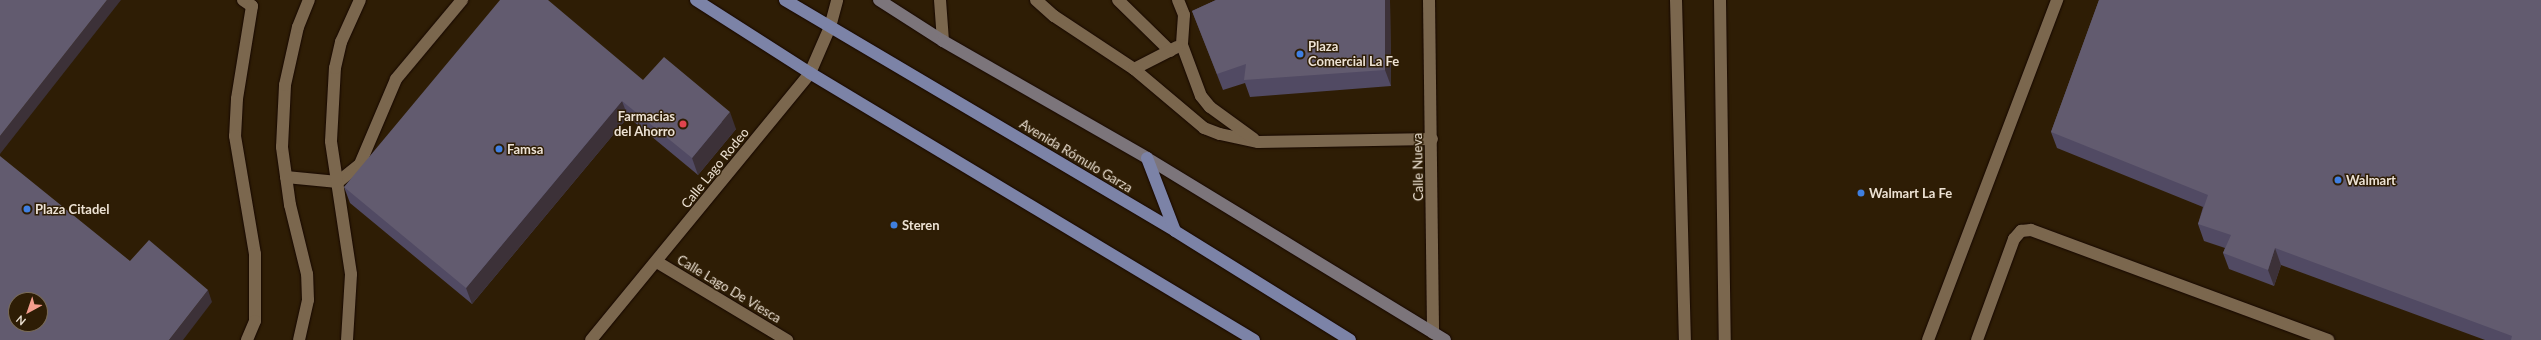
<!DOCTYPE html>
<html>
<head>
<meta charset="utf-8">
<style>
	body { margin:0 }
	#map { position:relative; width:2541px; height:340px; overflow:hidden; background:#2e1d05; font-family:Lato,sans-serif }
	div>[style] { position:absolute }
	.roads { filter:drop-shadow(0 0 1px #160700) drop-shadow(0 0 1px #160700) }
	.lane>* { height:12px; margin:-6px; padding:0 6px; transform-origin:6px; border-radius:6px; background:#7b674e }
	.street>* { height:12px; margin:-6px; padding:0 6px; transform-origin:6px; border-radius:6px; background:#7b674e }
	.secondary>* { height:12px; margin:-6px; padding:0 6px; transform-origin:6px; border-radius:6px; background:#7c757b }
	.primary>* { height:12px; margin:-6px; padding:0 6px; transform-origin:6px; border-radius:6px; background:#7c83a7 }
	.wall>* { inset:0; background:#514a63 }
	.shaded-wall>* { inset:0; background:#3c3138 }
	.building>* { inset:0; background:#625b6f }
	.dots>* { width:11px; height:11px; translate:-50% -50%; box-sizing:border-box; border:2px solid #2e1d05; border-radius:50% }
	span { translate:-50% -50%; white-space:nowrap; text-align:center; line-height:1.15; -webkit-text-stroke:3px #2e1d05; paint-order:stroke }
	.poi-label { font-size:13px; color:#ede2d4; font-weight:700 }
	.left { translate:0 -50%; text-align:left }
	.right { translate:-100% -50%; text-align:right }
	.street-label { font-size:13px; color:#ede2d4 }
	.north { position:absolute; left:8px; top:292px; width:40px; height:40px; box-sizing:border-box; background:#2e1d05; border:1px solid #7a6c58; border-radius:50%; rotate:220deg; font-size:11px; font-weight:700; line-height:16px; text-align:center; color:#ede2d4 }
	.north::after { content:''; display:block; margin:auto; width:14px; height:18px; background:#f59d8d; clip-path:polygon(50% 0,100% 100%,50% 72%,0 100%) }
</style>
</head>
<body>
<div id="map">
	<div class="roads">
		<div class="lane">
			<div style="left:243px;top:0;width:11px;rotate:34deg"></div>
			<div style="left:252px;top:6px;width:94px;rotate:99.2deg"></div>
			<div style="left:237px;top:99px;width:37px;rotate:93deg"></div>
			<div style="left:235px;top:136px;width:120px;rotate:80.4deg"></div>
			<div style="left:255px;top:254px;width:67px;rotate:90deg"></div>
			<div style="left:255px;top:321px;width:21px;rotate:113deg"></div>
			<div style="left:940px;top:0;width:41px;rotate:85.8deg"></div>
			<div style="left:1036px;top:0;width:24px;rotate:42deg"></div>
			<div style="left:1054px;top:16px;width:96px;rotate:33.5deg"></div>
			<div style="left:1134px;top:69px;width:92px;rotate:40.1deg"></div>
			<div style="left:1204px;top:128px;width:17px;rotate:21deg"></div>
			<div style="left:1220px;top:134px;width:39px;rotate:12deg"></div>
			<div style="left:1258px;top:142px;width:174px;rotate:-1deg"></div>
			<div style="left:1118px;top:0;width:73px;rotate:44.4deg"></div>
			<div style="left:1178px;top:0;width:16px;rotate:68deg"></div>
			<div style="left:1184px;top:15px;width:30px;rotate:94deg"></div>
			<div style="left:1182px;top:45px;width:54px;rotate:69.6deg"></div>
			<div style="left:1201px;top:96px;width:14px;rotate:51deg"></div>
			<div style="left:1210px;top:107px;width:54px;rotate:36deg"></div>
			<div style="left:1676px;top:0;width:340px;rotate:88.5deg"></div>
			<div style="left:1720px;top:0;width:340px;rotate:89.2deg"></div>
			<div style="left:1134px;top:69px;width:48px;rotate:-27.1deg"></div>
			<div style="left:286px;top:177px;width:52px;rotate:5.5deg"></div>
			<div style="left:338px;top:182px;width:28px;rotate:-39deg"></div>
			<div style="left:360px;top:164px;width:92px;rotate:-67deg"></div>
			<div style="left:396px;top:79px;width:103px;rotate:-50.1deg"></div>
			<div style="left:1928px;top:340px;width:364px;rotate:-69.2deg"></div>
			<div style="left:1977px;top:340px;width:108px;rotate:-69.9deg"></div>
			<div style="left:2014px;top:239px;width:11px;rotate:-49deg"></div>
			<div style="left:2021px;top:231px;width:10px;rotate:-6deg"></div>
			<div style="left:2031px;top:230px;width:317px;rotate:20.3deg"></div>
		</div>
		<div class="street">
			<div style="left:1429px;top:0;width:333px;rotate:89.3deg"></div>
			<div style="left:657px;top:262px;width:152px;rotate:31deg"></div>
			<div style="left:299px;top:340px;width:41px;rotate:-77.3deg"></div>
			<div style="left:308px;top:300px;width:26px;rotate:-92deg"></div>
			<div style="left:307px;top:274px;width:71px;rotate:-103.8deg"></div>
			<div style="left:290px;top:205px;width:59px;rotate:-97.9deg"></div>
			<div style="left:282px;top:147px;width:62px;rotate:-87.2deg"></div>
			<div style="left:285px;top:85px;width:59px;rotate:-77.4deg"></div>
			<div style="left:298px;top:27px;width:29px;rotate:-68deg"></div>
			<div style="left:347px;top:340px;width:66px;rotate:-86.5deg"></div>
			<div style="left:351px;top:274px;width:134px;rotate:-98.6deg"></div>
			<div style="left:331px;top:141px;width:73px;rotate:-86.9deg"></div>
			<div style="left:335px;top:68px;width:27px;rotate:-77deg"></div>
			<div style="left:341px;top:42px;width:46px;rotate:-65.7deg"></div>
			<div style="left:591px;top:340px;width:345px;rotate:-50.6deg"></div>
			<div style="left:810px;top:73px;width:50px;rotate:-66.5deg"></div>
			<div style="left:830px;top:27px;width:28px;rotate:-75deg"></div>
		</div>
		<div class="secondary">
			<div style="left:879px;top:0;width:76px;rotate:32.6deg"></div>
			<div style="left:943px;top:41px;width:235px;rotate:29.8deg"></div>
			<div style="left:1147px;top:158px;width:349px;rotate:31.4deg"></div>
		</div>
		<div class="primary">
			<div style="left:696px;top:0;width:135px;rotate:32.6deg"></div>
			<div style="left:810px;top:73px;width:518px;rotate:31.02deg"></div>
			<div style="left:785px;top:0;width:453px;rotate:30.6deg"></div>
			<div style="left:1175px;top:231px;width:206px;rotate:31.9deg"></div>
			<div style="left:1147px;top:158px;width:78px;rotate:69deg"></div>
		</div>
	</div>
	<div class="wall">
		<div style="clip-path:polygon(1216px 0,1390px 0,1391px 86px,1250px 97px,1245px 83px,1223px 90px,1192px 11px)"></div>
		<div style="clip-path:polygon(2099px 0,2541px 340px,2485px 340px,2281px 265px,2274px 286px,2229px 269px,2223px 253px,2225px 248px,2204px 241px,2198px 224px,2203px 207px,2057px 148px,2051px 132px)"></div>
		<div style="clip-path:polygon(643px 80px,736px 129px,698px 175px,628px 117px,472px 304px,350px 203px,344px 187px)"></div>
	</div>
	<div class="shaded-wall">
		<div style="clip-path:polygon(107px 0,121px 0,0 154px,0 136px)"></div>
		<div style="clip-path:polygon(1385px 0,1390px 0,1391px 86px,1385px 70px)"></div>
		<div style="clip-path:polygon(622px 101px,628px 117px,472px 304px,466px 288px)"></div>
		<div style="clip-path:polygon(730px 112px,736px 129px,698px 175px,692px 158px)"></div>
		<div style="clip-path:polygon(2275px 248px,2281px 265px,2274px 286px,2268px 270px)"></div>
		<div style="clip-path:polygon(208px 290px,212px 302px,183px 340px,169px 340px)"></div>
	</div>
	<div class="building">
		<div style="clip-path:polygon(0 0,107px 0,0 136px)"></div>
		<div style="clip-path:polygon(500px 0,548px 0,643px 80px,664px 57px,730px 112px,692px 158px,622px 101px,466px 288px,344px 187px)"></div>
		<div style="clip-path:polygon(1216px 0,1385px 0,1385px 70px,1244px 80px,1246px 64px,1217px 74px,1192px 11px)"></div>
		<div style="clip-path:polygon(2099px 0,2541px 0,2541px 340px,2511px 340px,2512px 336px,2275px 248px,2268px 270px,2223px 253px,2231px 235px,2198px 224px,2208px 195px,2051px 132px)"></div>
		<div style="clip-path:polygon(evenodd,0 156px,130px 261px,149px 240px,208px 290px,169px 340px,0 340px,0 156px,16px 300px,40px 300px,40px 324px,16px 324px,16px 300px)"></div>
	</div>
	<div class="dots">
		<div style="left:1300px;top:54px;background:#3f7fe0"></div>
		<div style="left:683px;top:124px;background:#e0444e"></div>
		<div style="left:499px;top:149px;background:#3f7fe0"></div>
		<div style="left:2338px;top:180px;background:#3f7fe0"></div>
		<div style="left:1861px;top:193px;background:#3f7fe0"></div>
		<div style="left:27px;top:209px;background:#3f7fe0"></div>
		<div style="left:894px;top:225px;background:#3f7fe0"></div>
	</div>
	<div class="poi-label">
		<span class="left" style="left:1308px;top:54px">Plaza<br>Comercial La Fe</span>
		<span class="right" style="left:675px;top:124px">Farmacias<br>del Ahorro</span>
		<span class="left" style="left:507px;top:149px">Famsa</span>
		<span class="left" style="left:2346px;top:180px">Walmart</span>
		<span class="left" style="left:1869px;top:193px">Walmart La Fe</span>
		<span class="left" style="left:35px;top:209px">Plaza Citadel</span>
		<span class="left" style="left:902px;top:225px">Steren</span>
	</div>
	<div class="street-label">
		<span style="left:1076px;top:156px;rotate:31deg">Avenida Rómulo Garza</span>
		<span style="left:1418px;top:167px;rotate:-91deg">Calle Nueva</span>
		<span style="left:715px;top:168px;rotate:-51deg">Calle Lago Rodeo</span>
		<span style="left:729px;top:289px;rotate:31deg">Calle Lago De Viesca</span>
	</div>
	<div class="north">N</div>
</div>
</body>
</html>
